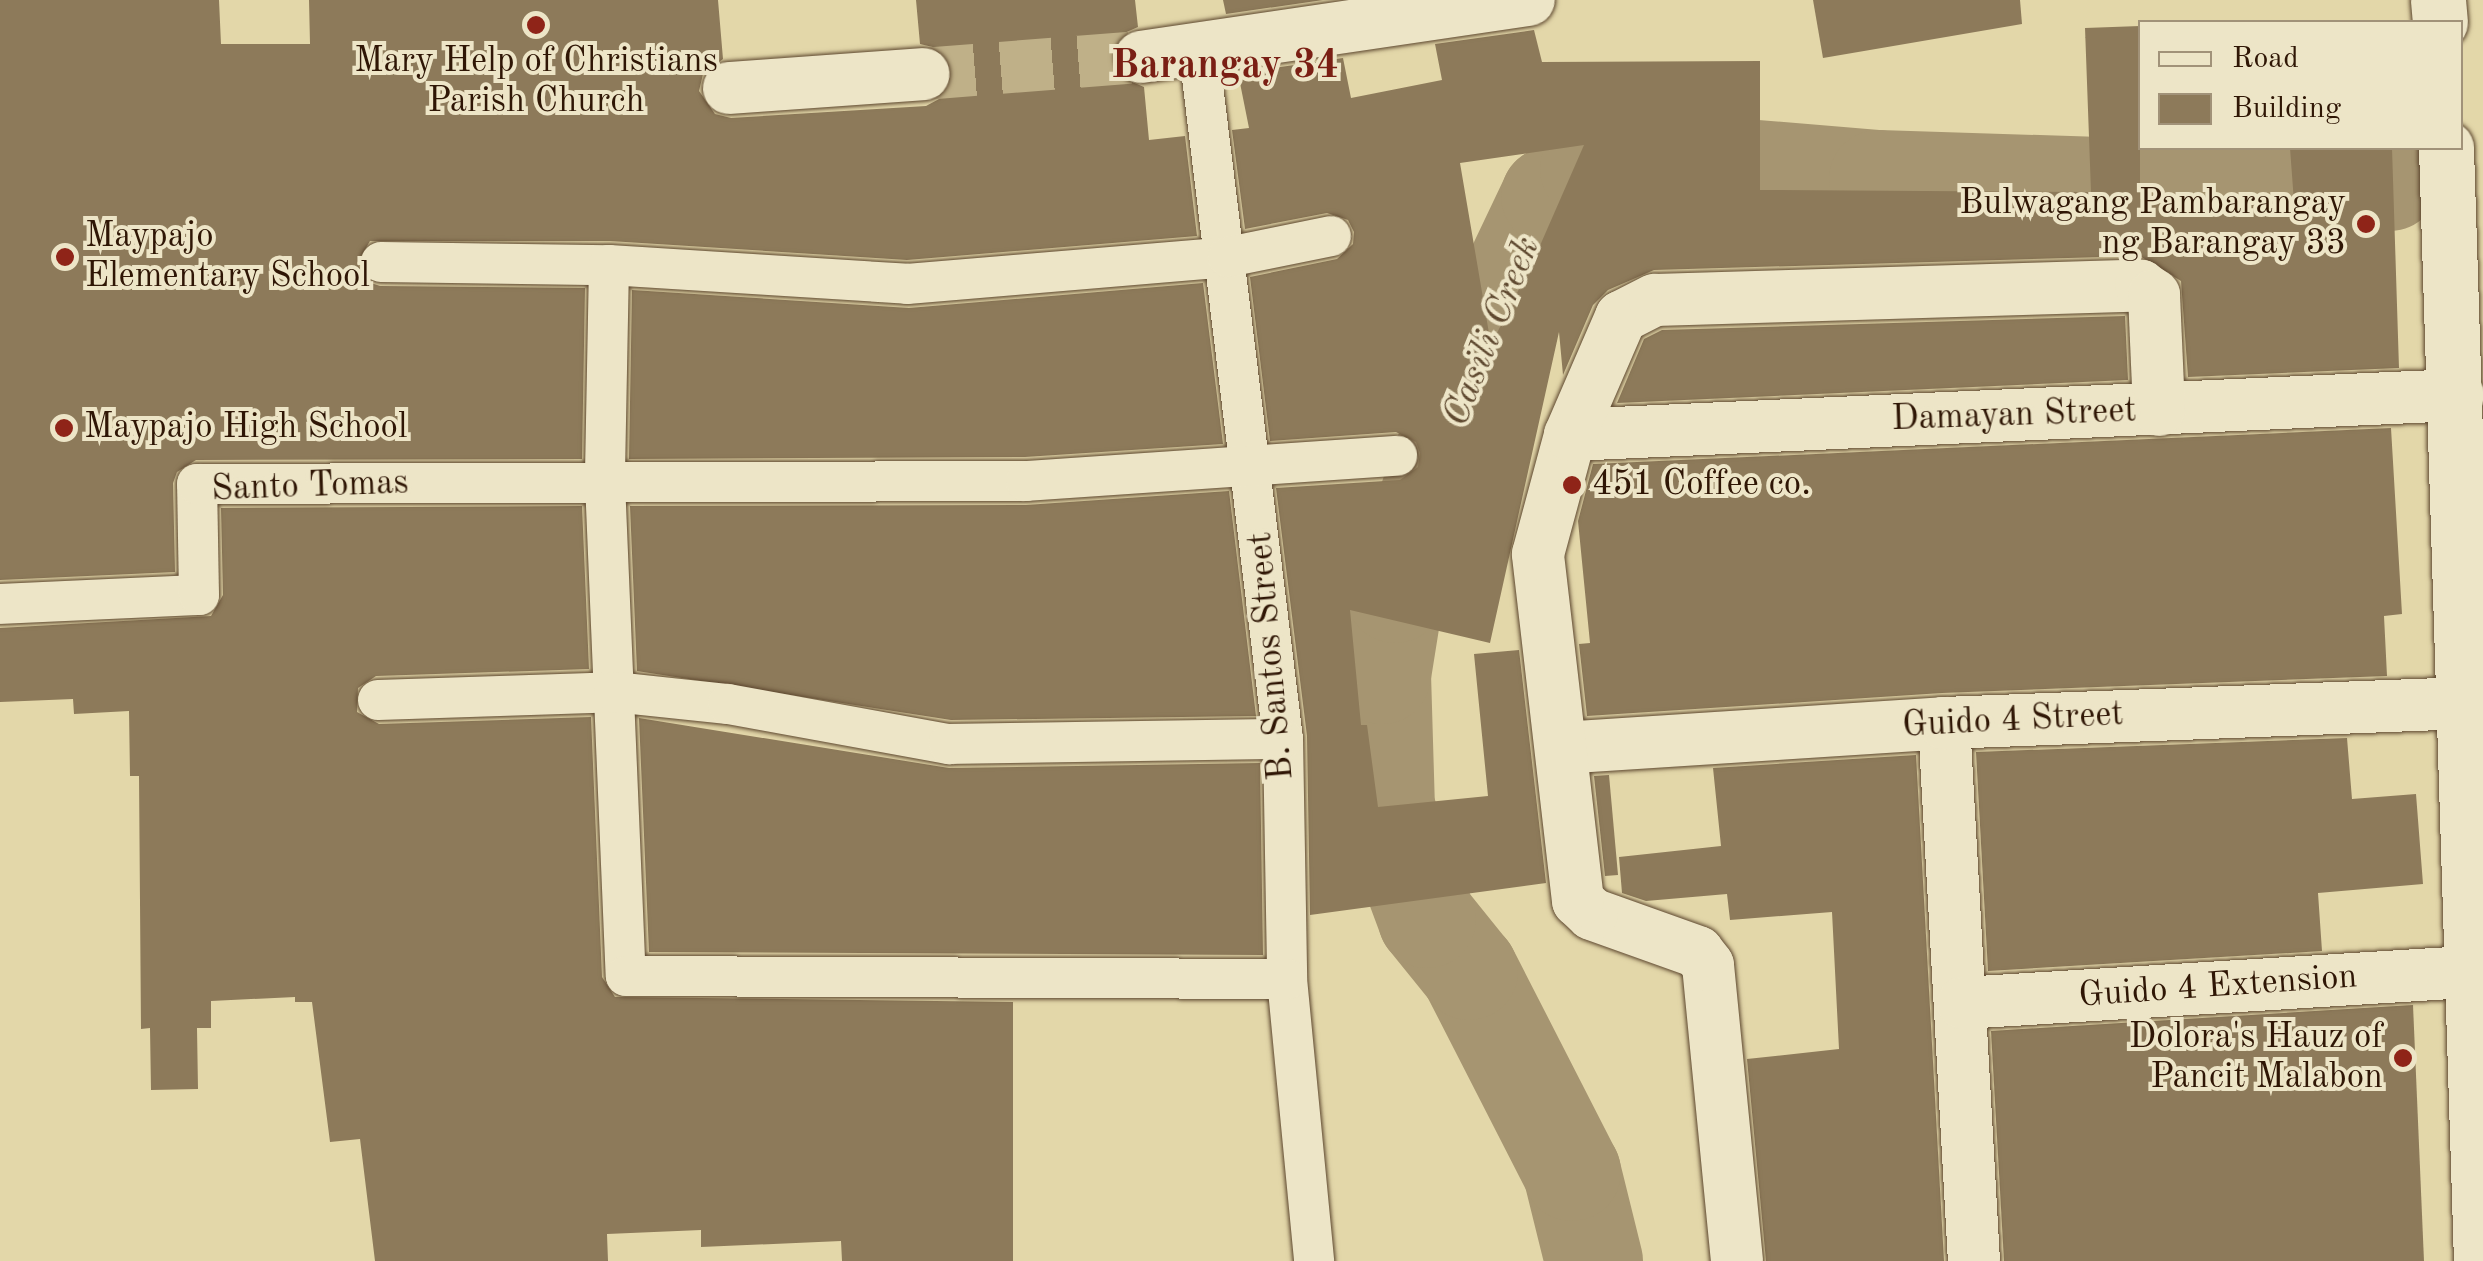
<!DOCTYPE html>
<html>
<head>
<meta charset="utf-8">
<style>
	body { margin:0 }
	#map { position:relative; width:2483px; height:1261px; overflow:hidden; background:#e3d7a9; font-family:"Old Standard TT",serif }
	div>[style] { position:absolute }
	.river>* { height:98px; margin:-49px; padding:0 49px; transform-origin:49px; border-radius:49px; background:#a69571 }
	.building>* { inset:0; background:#8d7a5a }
	.minor-tunnel>* { height:52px; margin-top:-26px; transform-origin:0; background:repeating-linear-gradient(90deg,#bfb088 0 52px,transparent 0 78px) }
	.roads { filter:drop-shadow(0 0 2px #5c462e) drop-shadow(0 0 2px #5c462e) }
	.pedestrian>* { height:40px; margin:-20px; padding:0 20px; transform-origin:20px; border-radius:20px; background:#ede5c7 }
	.minor>* { height:52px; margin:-26px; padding:0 26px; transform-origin:26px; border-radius:26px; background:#ede5c7 }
	.secondary>* { height:55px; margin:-27.5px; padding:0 27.5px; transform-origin:27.5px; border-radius:27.5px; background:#ede5c7 }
	.dots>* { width:28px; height:28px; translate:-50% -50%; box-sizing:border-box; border:5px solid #ede5c7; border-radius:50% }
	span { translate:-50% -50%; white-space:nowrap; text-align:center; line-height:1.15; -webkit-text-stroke:8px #ede5c7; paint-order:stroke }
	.poi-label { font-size:35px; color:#2f1605 }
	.right { translate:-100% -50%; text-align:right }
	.left { translate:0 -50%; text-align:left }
	.street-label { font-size:35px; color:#2f1605 }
	.water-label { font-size:38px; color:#5f4930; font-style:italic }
	.quarter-label { font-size:40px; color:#7a1f14; font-weight:700 }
	.legend { position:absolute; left:2138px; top:20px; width:325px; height:130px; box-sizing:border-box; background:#ede5c7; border:2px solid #a19279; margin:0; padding:12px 18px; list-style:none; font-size:30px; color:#2f1605 }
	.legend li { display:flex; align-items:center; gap:20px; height:50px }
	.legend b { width:50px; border:2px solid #a19279 }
</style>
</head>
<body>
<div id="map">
	<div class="river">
		<div style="left:1594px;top:1261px;width:92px;rotate:-103.9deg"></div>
		<div style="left:1572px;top:1172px;width:226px;rotate:-117.1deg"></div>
		<div style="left:1469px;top:971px;width:67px;rotate:-128.9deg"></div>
		<div style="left:1427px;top:919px;width:117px;rotate:-110.4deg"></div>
		<div style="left:1386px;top:809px;width:134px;rotate:-91.7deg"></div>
		<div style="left:1382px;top:675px;width:82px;rotate:-80.9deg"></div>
		<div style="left:1395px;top:594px;width:278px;rotate:-70.9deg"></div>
		<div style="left:1486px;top:331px;width:149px;rotate:-64.6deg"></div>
		<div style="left:1550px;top:196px;width:47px;rotate:-34.7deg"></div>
		<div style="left:1589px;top:169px;width:95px;rotate:-3.6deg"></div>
		<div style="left:1684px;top:163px;width:195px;rotate:4.7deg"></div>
		<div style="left:1878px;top:179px;width:284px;rotate:1.8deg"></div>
		<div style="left:2162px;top:188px;width:228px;rotate:-1.5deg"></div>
	</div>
	<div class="building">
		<div style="clip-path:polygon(0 0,219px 0,221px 44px,310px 44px,309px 0,718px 0,723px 59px,703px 74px,699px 91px,715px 114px,731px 118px,926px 106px,939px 99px,953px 71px,937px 48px,920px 44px,916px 0,1135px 0,1138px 27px,1122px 34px,1112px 62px,1118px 76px,1144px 87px,1149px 140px,1185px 136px,1197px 236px,907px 260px,610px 241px,370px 241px,357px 263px,368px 282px,380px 286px,585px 288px,582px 459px,196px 460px,177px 472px,173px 483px,175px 572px,0 580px)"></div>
		<div style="clip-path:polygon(1223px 0,1323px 0,1226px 14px)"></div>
		<div style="clip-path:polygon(1813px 0,2020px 0,2022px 24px,1823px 58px)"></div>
		<div style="clip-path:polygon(evenodd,2140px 26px,2140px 199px,2167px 198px,2167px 205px,2294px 202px,2290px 148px,2392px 148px,2399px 368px,2188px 377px,2181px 281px,2140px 256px,1654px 270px,1608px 290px,1593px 305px,1563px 375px,1559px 332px,1490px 643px,1350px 610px,1361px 725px,1367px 725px,1378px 807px,1488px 796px,1474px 654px,1519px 650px,1546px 883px,1310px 915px,1307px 736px,1276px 488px,1400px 480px,1418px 467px,1420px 453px,1416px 442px,1396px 432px,1270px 441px,1250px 277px,1337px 259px,1353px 244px,1354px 232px,1348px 220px,1327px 213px,1245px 229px,1232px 130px,1249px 128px,1238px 73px,1343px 58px,1351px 98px,1442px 80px,1435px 44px,1534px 30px,1542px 62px,1760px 61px,1760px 190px,2091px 192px,2085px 28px,2140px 26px,1584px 145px,1535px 257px,1491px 345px,1460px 163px,1584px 145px)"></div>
		<div style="clip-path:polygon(1203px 283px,1223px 444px,1025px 457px,629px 459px,632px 290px,909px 308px)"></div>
		<div style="clip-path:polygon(2125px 316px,2128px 380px,1617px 403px,1644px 339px,1662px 330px)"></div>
		<div style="clip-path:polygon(2391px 428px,2402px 614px,2384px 616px,2387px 676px,1942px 693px,1587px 716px,1579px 644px,1590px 643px,1578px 521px,1593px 464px)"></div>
		<div style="clip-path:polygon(1229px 491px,1256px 716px,951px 720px,637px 671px,630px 506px,1026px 505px)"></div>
		<div style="clip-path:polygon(582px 506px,589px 669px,376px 676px,358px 688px,357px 712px,379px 724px,591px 717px,602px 977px,615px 997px,1013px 1002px,1013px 1261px,842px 1261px,841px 1241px,701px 1247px,701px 1230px,607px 1234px,608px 1261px,375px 1261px,360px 1139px,330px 1142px,312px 1002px,295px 1002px,295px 997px,211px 1001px,211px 1028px,197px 1028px,198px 1089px,151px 1090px,150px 1028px,141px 1029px,139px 776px,130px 776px,129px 711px,74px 714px,73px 699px,0 702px,0 628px,211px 616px,223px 595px,221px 508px)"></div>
		<div style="clip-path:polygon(639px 718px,949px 768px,1260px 763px,1263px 955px,649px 952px)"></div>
		<div style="clip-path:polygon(2347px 738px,2352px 799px,2416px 794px,2423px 884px,2318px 893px,2322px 951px,1988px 971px,1976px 752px)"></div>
		<div style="clip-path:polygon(1916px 755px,1944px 1261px,1766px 1261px,1747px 1059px,1839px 1049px,1832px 912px,1730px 920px,1727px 894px,1646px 901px,1622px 893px,1619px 857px,1721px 846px,1713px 768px)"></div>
		<div style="clip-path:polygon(1609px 775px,1618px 875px,1605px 876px,1594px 776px)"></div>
		<div style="clip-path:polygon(2413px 1005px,2424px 1261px,2004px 1261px,1991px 1031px)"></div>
	</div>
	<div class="minor-tunnel">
		<div style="left:923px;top:74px;width:219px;rotate:-4.5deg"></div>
	</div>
	<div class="roads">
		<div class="pedestrian">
			<div style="left:1199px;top:53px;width:691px;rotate:83.02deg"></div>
			<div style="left:1283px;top:739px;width:240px;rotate:89deg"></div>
			<div style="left:1287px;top:979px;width:283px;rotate:84.5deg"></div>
			<div style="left:381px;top:262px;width:228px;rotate:0.8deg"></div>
			<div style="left:609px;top:265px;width:299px;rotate:3.6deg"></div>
			<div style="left:907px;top:284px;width:322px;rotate:-4.8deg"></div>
			<div style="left:1228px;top:257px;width:105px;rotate:-11.5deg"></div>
			<div style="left:609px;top:265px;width:217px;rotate:91.1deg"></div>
			<div style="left:605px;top:482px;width:494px;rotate:87.6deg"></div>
			<div style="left:626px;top:976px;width:661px;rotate:0.26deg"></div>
			<div style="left:0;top:604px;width:199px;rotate:-2.6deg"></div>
			<div style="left:199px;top:595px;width:111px;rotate:-91deg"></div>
			<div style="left:197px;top:484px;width:829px;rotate:-0.21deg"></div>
			<div style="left:1026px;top:481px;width:372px;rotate:-3.9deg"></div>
			<div style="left:378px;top:700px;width:236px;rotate:-1.9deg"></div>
			<div style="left:614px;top:692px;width:115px;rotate:6deg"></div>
			<div style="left:728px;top:704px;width:225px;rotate:10.3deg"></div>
			<div style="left:949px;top:744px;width:334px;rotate:-0.9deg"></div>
		</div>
		<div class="minor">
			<div style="left:1141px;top:57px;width:392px;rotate:-8.4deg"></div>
			<div style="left:729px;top:88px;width:195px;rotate:-4.1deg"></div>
			<div style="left:1570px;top:435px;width:889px;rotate:-2.58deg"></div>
			<div style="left:1944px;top:723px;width:539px;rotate:86.81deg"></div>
			<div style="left:1561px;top:748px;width:384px;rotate:-3.7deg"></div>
			<div style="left:1944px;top:723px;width:522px;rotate:-2.19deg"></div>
			<div style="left:1963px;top:1003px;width:521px;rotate:-3.52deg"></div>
			<div style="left:1737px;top:1261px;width:297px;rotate:-95.6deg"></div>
			<div style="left:1708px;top:965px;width:16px;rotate:-128deg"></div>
			<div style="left:1698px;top:952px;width:113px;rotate:-160.3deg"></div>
			<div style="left:1592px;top:914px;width:19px;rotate:-137deg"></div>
			<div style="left:1578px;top:901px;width:349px;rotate:-96.6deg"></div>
			<div style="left:1538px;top:554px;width:123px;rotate:-74.9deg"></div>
			<div style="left:1570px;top:435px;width:129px;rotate:-66.6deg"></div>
			<div style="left:1621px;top:317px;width:38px;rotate:-27deg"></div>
			<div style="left:1655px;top:300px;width:486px;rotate:-1.7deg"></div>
			<div style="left:2141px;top:286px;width:16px;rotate:35deg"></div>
			<div style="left:2154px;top:295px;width:115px;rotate:87.5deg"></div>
		</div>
		<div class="secondary">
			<div style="left:2438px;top:0;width:22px;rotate:85deg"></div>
			<div style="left:2446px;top:148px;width:1114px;rotate:88.2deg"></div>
		</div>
	</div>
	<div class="dots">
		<div style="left:536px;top:25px;background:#8f2418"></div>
		<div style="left:2366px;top:224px;background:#8f2418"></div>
		<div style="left:65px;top:257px;background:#8f2418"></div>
		<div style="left:64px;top:428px;background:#8f2418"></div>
		<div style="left:1572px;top:485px;background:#8f2418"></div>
		<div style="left:2403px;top:1058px;background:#8f2418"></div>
	</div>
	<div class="poi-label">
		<span style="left:536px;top:82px">Mary Help of Christians<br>Parish Church</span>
		<span class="right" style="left:2346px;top:224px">Bulwagang Pambarangay<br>ng Barangay 33</span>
		<span class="left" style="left:85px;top:257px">Maypajo<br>Elementary School</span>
		<span class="left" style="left:84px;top:428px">Maypajo High School</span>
		<span class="left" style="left:1592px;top:485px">451 Coffee co.</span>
		<span class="right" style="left:2383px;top:1058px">Dolora's Hauz of<br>Pancit Malabon</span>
	</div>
	<div class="street-label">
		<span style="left:2014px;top:416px;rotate:-2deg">Damayan Street</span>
		<span style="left:310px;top:487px;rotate:-2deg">Santo Tomas</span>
		<span style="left:1272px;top:656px;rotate:-95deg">B. Santos Street</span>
		<span style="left:2013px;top:721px;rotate:-3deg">Guido 4 Street</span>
		<span style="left:2218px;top:987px;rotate:-4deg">Guido 4 Extension</span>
	</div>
	<div class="water-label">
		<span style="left:1493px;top:332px;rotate:-68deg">Casili Creek</span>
	</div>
	<div class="quarter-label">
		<span style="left:1225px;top:67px">Barangay 34</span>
	</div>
	<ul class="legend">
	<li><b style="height:12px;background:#ede5c7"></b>Road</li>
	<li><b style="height:28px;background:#8d7a5a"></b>Building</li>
	</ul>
</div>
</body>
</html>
